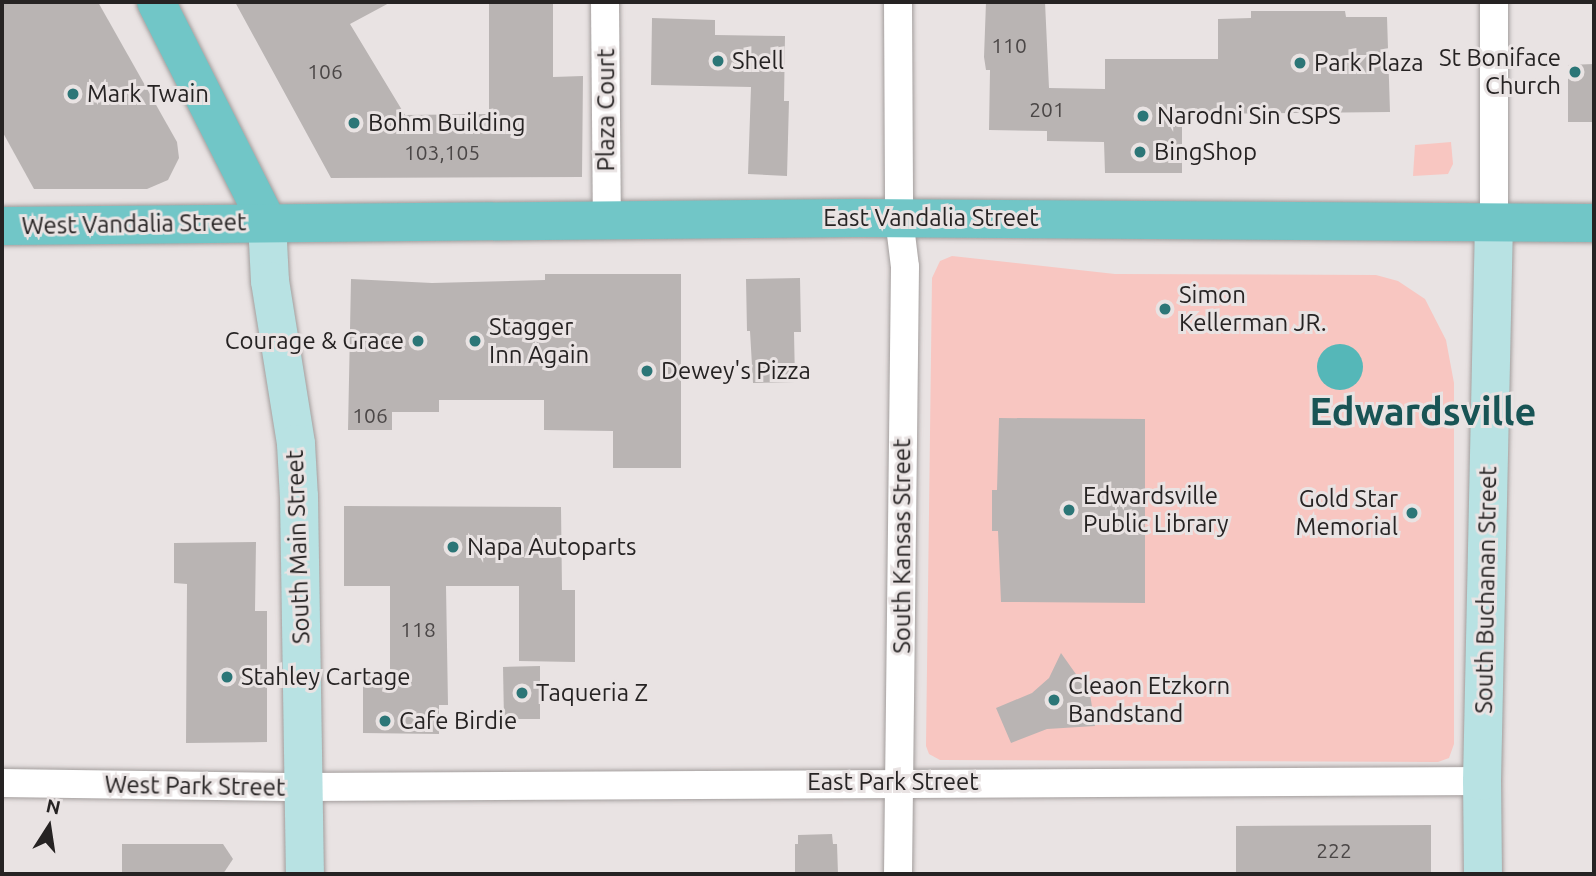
<!DOCTYPE html>
<html>
<head>
<meta charset="utf-8">
<style>
	body { margin:0 }
	#map { position:relative; width:1596px; height:876px; overflow:hidden; background:#e9e3e3; font-family:Ubuntu,sans-serif }
	div>[style] { position:absolute }
	.green>* { inset:0; background:#f8c6c1 }
	.water>* { inset:0; background:#55b7b8 }
	.round { border-radius:50% }
	.building>* { inset:0; background:#b9b4b3 }
	.roads { filter:drop-shadow(0 0 2px #a29d9c) drop-shadow(0 0 2px #a29d9c) }
	.street>* { height:28px; margin:-14px; padding:0 14px; transform-origin:14px; border-radius:14px; background:#fff }
	.secondary>* { height:38px; margin:-19px; padding:0 19px; transform-origin:19px; border-radius:19px; background:#b8e2e3 }
	.primary>* { height:38px; margin:-19px; padding:0 19px; transform-origin:19px; border-radius:19px; background:#71c6c7 }
	.dots>* { width:19px; height:19px; translate:-50% -50%; box-sizing:border-box; border:4px solid #e9e3e3; border-radius:50% }
	span { translate:-50% -50%; white-space:nowrap; text-align:center; line-height:1.15; -webkit-text-stroke:6px #e9e3e3; paint-order:stroke }
	.number-label { font-size:21px; color:#4b4747 }
	.number-label span { -webkit-text-stroke-width:0 }
	.poi-label { font-size:24px; color:#262323 }
	.right { translate:-100% -50%; text-align:right }
	.left { translate:0 -50%; text-align:left }
	.street-label { font-size:24px; color:#262323 }
	.town-label { font-size:38px; color:#185455; font-weight:700 }
	.frame { position:absolute; inset:0; border:4px solid #262323; pointer-events:none }
	.north { position:absolute; left:14px; top:792px; width:70px; height:70px; -webkit-text-stroke:5px #e9e3e3; paint-order:stroke; rotate:12deg; font-size:19px; font-weight:700; line-height:28px; text-align:center; color:#262323 }
	.north::after { content:''; display:block; margin:auto; width:24px; height:32px; background:#262323; clip-path:polygon(50% 0,100% 100%,50% 72%,0 100%) }
</style>
</head>
<body>
<div id="map">
	<div class="green">
		<div style="clip-path:polygon(1451px 142px,1453px 164px,1448px 174px,1413px 176px,1415px 145px)"></div>
		<div style="clip-path:polygon(952px 256px,1115px 274px,1376px 275px,1398px 281px,1425px 299px,1446px 340px,1454px 383px,1454px 744px,1449px 758px,1438px 762px,940px 760px,929px 754px,926px 746px,932px 278px,940px 261px)"></div>
	</div>
	<div class="water">
		<div class="round" style="left:1317px;top:344px;width:46px;height:46px"></div>
	</div>
	<div class="building">
		<div style="clip-path:polygon(2px 2px,98px 2px,177px 142px,179px 158px,168px 180px,147px 189px,34px 189px,2px 131px)"></div>
		<div style="clip-path:polygon(235px 2px,391px 2px,350px 24px,405px 115px,489px 114px,489px 2px,553px 2px,553px 77px,583px 76px,582px 177px,331px 178px)"></div>
		<div style="clip-path:polygon(986px 2px,1045px 2px,1049px 88px,1105px 89px,1105px 59px,1218px 59px,1218px 19px,1251px 18px,1251px 11px,1345px 11px,1346px 17px,1387px 17px,1390px 112px,1182px 114px,1182px 173px,1105px 173px,1104px 142px,1047px 141px,1047px 131px,989px 130px,990px 70px,986px 70px,984px 57px)"></div>
		<div style="clip-path:polygon(652px 18px,715px 20px,715px 35px,785px 36px,784px 101px,789px 101px,787px 176px,748px 174px,751px 87px,651px 85px)"></div>
		<div style="clip-path:polygon(1594px 64px,1594px 122px,1568px 122px,1568px 65px)"></div>
		<div style="clip-path:polygon(545px 274px,681px 274px,681px 468px,613px 468px,613px 431px,544px 430px,544px 400px,439px 400px,439px 412px,392px 412px,392px 430px,348px 430px,351px 279px,432px 283px,545px 280px)"></div>
		<div style="clip-path:polygon(800px 278px,801px 332px,794px 332px,795px 382px,753px 383px,750px 331px,747px 331px,746px 279px)"></div>
		<div style="clip-path:polygon(999px 418px,1145px 419px,1145px 603px,1001px 602px,998px 531px,992px 531px,992px 490px,997px 490px)"></div>
		<div style="clip-path:polygon(344px 506px,561px 507px,562px 590px,575px 590px,575px 662px,519px 661px,519px 586px,446px 586px,448px 705px,439px 705px,439px 734px,363px 733px,363px 676px,390px 676px,390px 586px,344px 586px)"></div>
		<div style="clip-path:polygon(256px 542px,255px 611px,267px 611px,267px 742px,186px 743px,187px 584px,174px 583px,174px 543px)"></div>
		<div style="clip-path:polygon(1061px 653px,1090px 694px,1095px 726px,1047px 729px,1011px 743px,996px 708px,1032px 693px,1049px 678px)"></div>
		<div style="clip-path:polygon(540px 666px,540px 719px,504px 719px,503px 667px)"></div>
		<div style="clip-path:polygon(1431px 825px,1431px 874px,1236px 874px,1236px 826px)"></div>
		<div style="clip-path:polygon(832px 834px,833px 844px,837px 844px,838px 874px,795px 874px,795px 844px,798px 844px,798px 835px)"></div>
		<div style="clip-path:polygon(122px 844px,223px 844px,233px 859px,223px 874px,122px 874px)"></div>
	</div>
	<div class="roads">
		<div class="street">
			<div style="left:605px;top:2px;width:217px;rotate:89.5deg"></div>
			<div style="left:898px;top:2px;width:216px;rotate:89.7deg"></div>
			<div style="left:899px;top:218px;width:49px;rotate:83deg"></div>
			<div style="left:905px;top:267px;width:607px;rotate:90.66deg"></div>
			<div style="left:1494px;top:223px;width:221px;rotate:-90deg"></div>
			<div style="left:2px;top:783px;width:303px;rotate:0.8deg"></div>
			<div style="left:305px;top:787px;width:1177px;rotate:-0.29deg"></div>
		</div>
		<div class="secondary">
			<div style="left:267px;top:222px;width:59px;rotate:87.1deg"></div>
			<div style="left:270px;top:281px;width:165px;rotate:80.9deg"></div>
			<div style="left:296px;top:444px;width:53px;rotate:86.8deg"></div>
			<div style="left:299px;top:497px;width:377px;rotate:89.1deg"></div>
			<div style="left:1483px;top:874px;width:93px;rotate:-90.6deg"></div>
			<div style="left:1482px;top:781px;width:558px;rotate:-88.77deg"></div>
		</div>
		<div class="primary">
			<div style="left:156px;top:2px;width:246px;rotate:63.2deg"></div>
			<div style="left:2px;top:226px;width:855px;rotate:-0.54deg"></div>
			<div style="left:857px;top:218px;width:737px;rotate:0.39deg"></div>
		</div>
	</div>
	<div class="dots">
		<div style="left:718px;top:61px;background:#2c7677"></div>
		<div style="left:1300px;top:63px;background:#2c7677"></div>
		<div style="left:1575px;top:72px;background:#2c7677"></div>
		<div style="left:73px;top:94px;background:#2c7677"></div>
		<div style="left:1143px;top:116px;background:#2c7677"></div>
		<div style="left:354px;top:123px;background:#2c7677"></div>
		<div style="left:1140px;top:152px;background:#2c7677"></div>
		<div style="left:1165px;top:309px;background:#2c7677"></div>
		<div style="left:418px;top:341px;background:#2c7677"></div>
		<div style="left:475px;top:341px;background:#2c7677"></div>
		<div style="left:647px;top:371px;background:#2c7677"></div>
		<div style="left:1069px;top:510px;background:#2c7677"></div>
		<div style="left:1412px;top:513px;background:#2c7677"></div>
		<div style="left:453px;top:547px;background:#2c7677"></div>
		<div style="left:227px;top:677px;background:#2c7677"></div>
		<div style="left:522px;top:693px;background:#2c7677"></div>
		<div style="left:1054px;top:700px;background:#2c7677"></div>
		<div style="left:385px;top:721px;background:#2c7677"></div>
	</div>
	<div class="number-label">
		<span style="left:1009px;top:45px">110</span>
		<span style="left:325px;top:71px">106</span>
		<span style="left:1047px;top:109px">201</span>
		<span style="left:442px;top:152px">103,105</span>
		<span style="left:370px;top:415px">106</span>
		<span style="left:418px;top:629px">118</span>
		<span style="left:1334px;top:850px">222</span>
	</div>
	<div class="poi-label">
		<span class="right" style="left:1561px;top:72px">St Boniface<br>Church</span>
		<span class="left" style="left:732px;top:61px">Shell</span>
		<span class="left" style="left:1314px;top:63px">Park Plaza</span>
		<span class="left" style="left:87px;top:94px">Mark Twain</span>
		<span class="left" style="left:1157px;top:116px">Narodni Sin CSPS</span>
		<span class="left" style="left:368px;top:123px">Bohm Building</span>
		<span class="left" style="left:1154px;top:152px">BingShop</span>
		<span class="left" style="left:1179px;top:309px">Simon<br>Kellerman JR.</span>
		<span class="left" style="left:489px;top:341px">Stagger<br>Inn Again</span>
		<span class="right" style="left:404px;top:341px">Courage &amp; Grace</span>
		<span class="left" style="left:661px;top:371px">Dewey's Pizza</span>
		<span class="left" style="left:1083px;top:510px">Edwardsville<br>Public Library</span>
		<span class="right" style="left:1398px;top:513px">Gold Star<br>Memorial</span>
		<span class="left" style="left:467px;top:547px">Napa Autoparts</span>
		<span class="left" style="left:241px;top:677px">Stahley Cartage</span>
		<span class="left" style="left:1068px;top:700px">Cleaon Etzkorn<br>Bandstand</span>
		<span class="left" style="left:536px;top:693px">Taqueria Z</span>
		<span class="left" style="left:399px;top:721px">Cafe Birdie</span>
	</div>
	<div class="street-label">
		<span style="left:606px;top:110px;rotate:-90deg">Plaza Court</span>
		<span style="left:931px;top:218px">East Vandalia Street</span>
		<span style="left:134px;top:224px;rotate:-1deg">West Vandalia Street</span>
		<span style="left:902px;top:546px;rotate:-90deg">South Kansas Street</span>
		<span style="left:298px;top:547px;rotate:-92deg">South Main Street</span>
		<span style="left:1486px;top:590px;rotate:-89deg">South Buchanan Street</span>
		<span style="left:893px;top:782px">East Park Street</span>
		<span style="left:195px;top:786px;rotate:1deg">West Park Street</span>
	</div>
	<div class="town-label">
		<span style="left:1423px;top:412px">Edwardsville</span>
	</div>
	<div class="frame"></div>
	<div class="north">N</div>
</div>
</body>
</html>
